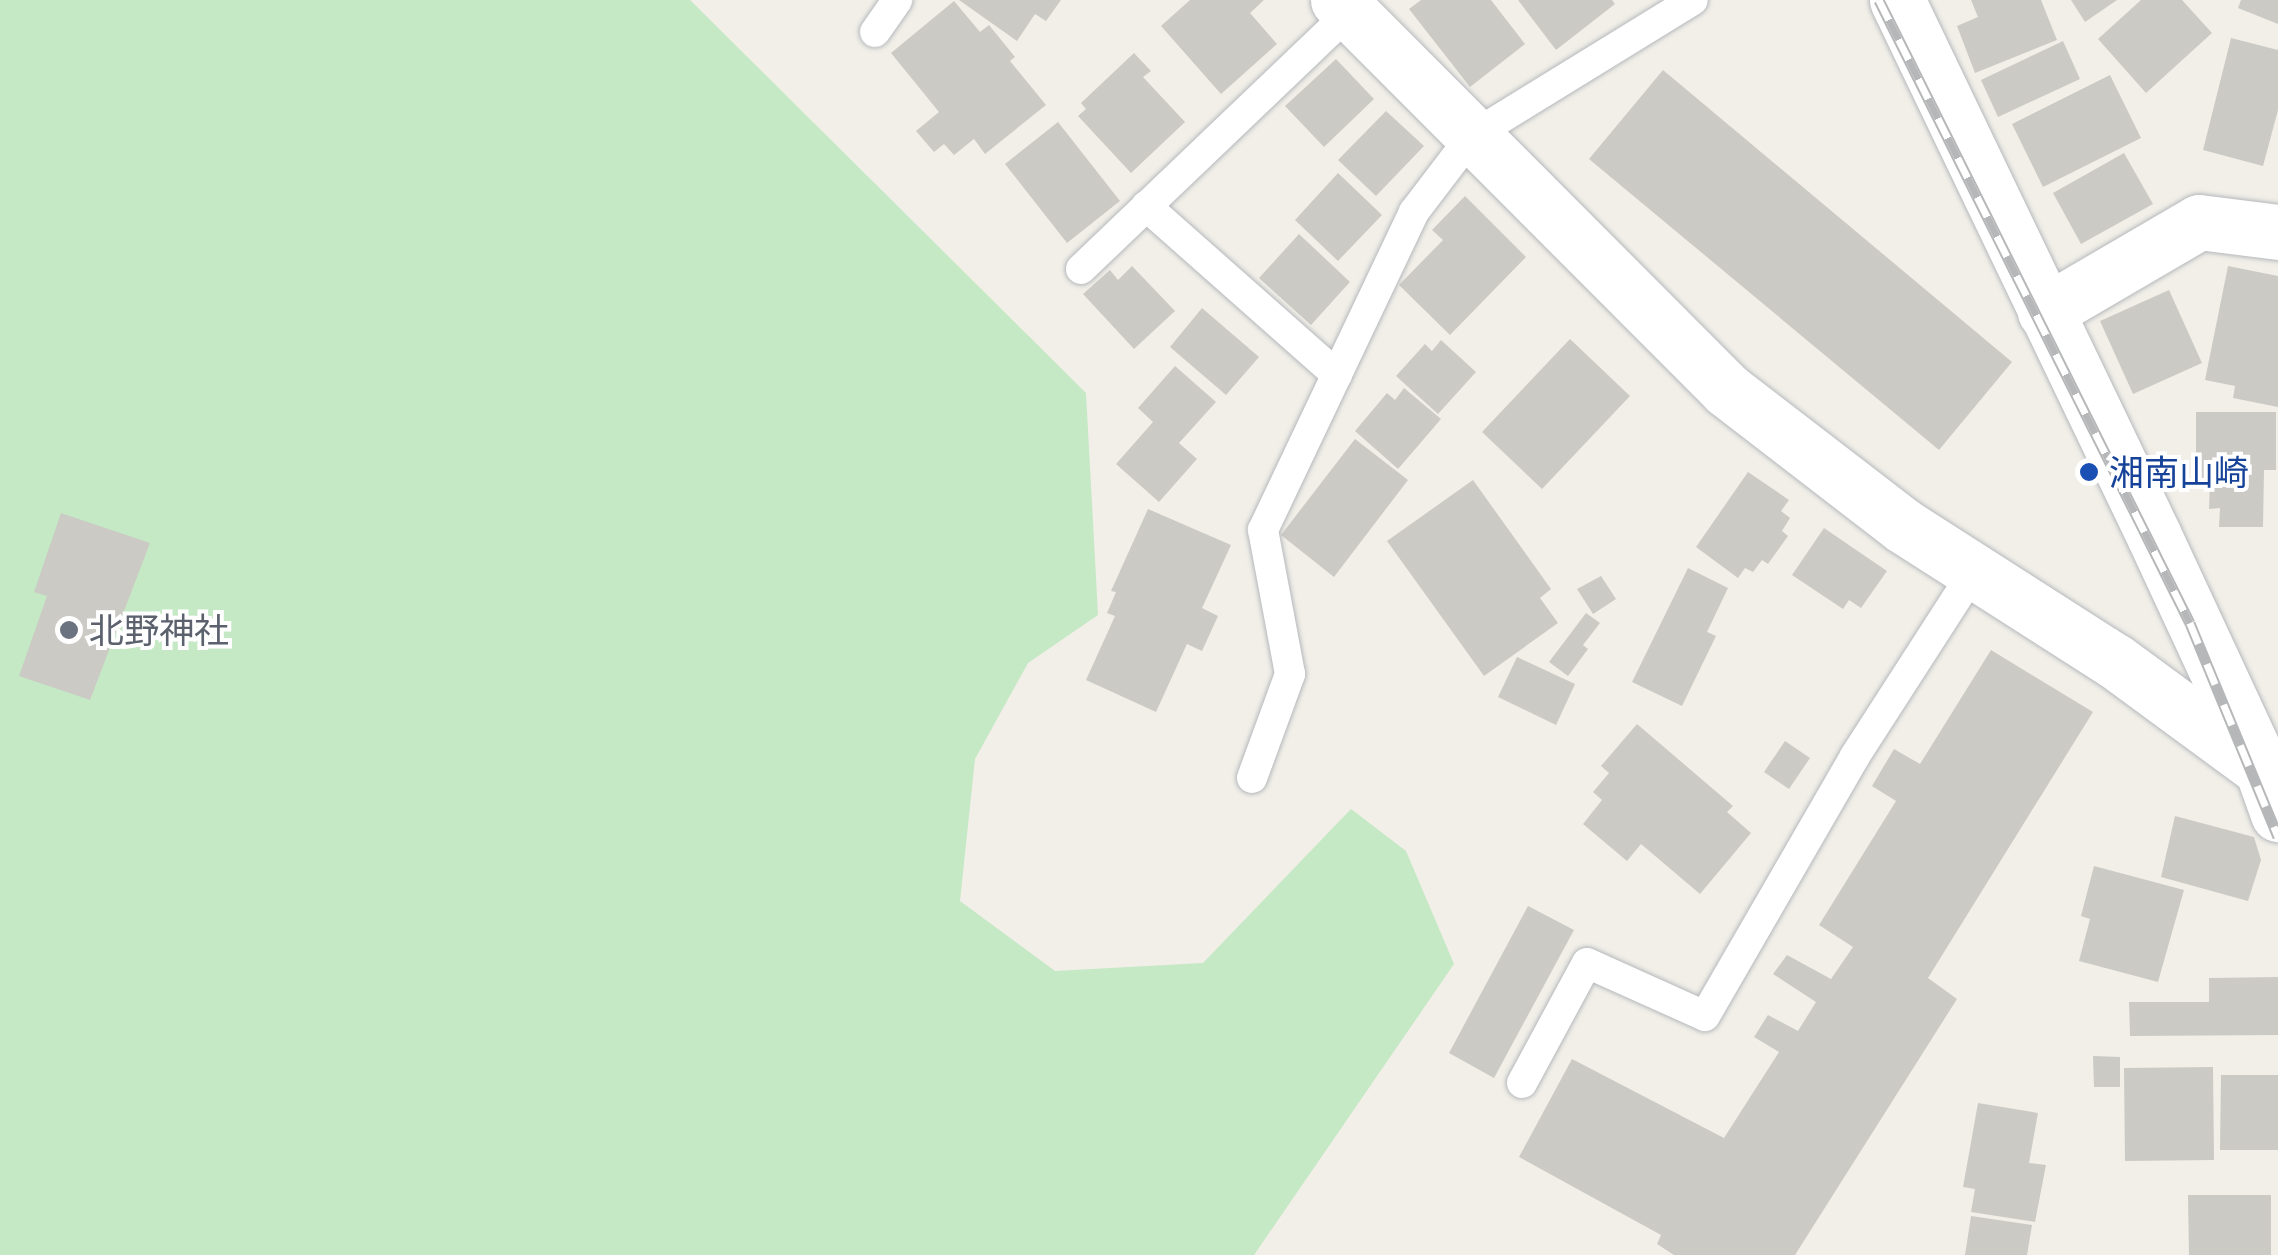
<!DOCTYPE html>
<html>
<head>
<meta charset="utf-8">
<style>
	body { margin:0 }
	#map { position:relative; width:2278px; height:1255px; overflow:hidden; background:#f1efe8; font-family:"PT Sans","Noto Sans JP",sans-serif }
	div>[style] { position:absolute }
	.green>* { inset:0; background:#c5e8c5 }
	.building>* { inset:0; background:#cccac5 }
	.roads { filter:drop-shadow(0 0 2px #b5b8bc) drop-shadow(0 0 2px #b5b8bc) }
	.lane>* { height:30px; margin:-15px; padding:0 15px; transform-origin:15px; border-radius:15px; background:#fff }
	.street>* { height:55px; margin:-27.5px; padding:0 27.5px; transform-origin:27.5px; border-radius:27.5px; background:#fff }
	.secondary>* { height:55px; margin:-27.5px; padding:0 27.5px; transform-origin:27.5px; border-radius:27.5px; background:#fff }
	.rail>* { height:11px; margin-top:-5.5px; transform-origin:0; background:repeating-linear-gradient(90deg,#fff 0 22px,#b6b7b8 0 44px); box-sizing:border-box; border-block:2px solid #b6b7b8 }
	.dots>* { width:28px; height:28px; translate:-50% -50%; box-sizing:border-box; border:5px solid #fff; border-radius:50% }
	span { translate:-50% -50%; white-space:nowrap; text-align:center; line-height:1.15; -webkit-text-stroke:8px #fff; paint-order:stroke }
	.transit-label { font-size:35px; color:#164399 }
	.left { translate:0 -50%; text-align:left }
	.worship-label { font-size:35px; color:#5b616d }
</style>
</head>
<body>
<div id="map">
	<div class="green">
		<div style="clip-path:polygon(0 0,690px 0,1086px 393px,1098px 615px,1028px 663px,975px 759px,960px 901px,1055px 971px,1203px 963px,1351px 809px,1406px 851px,1454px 964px,1254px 1255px,0 1255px)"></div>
	</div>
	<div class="building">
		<div style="clip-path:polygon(959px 0,1061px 0,1046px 21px,1035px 14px,1017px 41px)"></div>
		<div style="clip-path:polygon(1190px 0,1264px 0,1250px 13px,1277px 44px,1221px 94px,1161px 26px)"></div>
		<div style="clip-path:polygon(1421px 0,1491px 0,1525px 44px,1470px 87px,1409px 9px)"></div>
		<div style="clip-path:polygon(1518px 0,1612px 0,1615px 4px,1556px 50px)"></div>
		<div style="clip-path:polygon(1971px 0,2041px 0,2057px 40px,1975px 73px,1957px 26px,1978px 17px)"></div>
		<div style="clip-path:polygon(2071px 0,2117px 0,2085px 22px)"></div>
		<div style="clip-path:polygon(2141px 0,2182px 0,2212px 33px,2146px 93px,2098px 39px)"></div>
		<div style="clip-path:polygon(2241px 0,2278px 0,2278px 24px,2238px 8px)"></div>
		<div style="clip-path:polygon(954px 1px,980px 32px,989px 25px,1015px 57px,1010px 61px,1046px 105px,985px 154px,974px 139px,954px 155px,944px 144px,934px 152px,916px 131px,939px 112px,891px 53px)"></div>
		<div style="clip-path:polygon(2231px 38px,2278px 50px,2278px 110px,2263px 166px,2203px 150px)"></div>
		<div style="clip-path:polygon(2063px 41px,2080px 79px,1998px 117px,1981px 80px)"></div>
		<div style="clip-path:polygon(1134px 53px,1151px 71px,1143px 77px,1185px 122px,1131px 173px,1078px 116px,1086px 109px,1081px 103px)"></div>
		<div style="clip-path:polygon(1336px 59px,1374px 99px,1324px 147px,1285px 106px)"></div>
		<div style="clip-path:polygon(1663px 70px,2012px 362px,1939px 450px,1589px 159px)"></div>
		<div style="clip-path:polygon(2110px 75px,2141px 138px,2043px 187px,2012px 124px)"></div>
		<div style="clip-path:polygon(1386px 111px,1424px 146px,1376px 196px,1338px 160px)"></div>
		<div style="clip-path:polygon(1058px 122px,1120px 201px,1067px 243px,1005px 164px)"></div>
		<div style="clip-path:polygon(2124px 153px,2153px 204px,2081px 244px,2053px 193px)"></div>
		<div style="clip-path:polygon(1338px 173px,1382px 215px,1338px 261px,1295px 220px)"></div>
		<div style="clip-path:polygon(1465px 196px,1526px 257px,1450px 335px,1399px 285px,1443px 240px,1432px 230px)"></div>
		<div style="clip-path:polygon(1299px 234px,1350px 282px,1311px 325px,1259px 278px)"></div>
		<div style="clip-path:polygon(1132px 266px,1175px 311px,1134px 349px,1083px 294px,1110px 270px,1118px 280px)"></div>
		<div style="clip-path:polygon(2228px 266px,2278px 276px,2278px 407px,2233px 398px,2235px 386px,2205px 380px)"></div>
		<div style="clip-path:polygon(2169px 290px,2202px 363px,2133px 394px,2100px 321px)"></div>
		<div style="clip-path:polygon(1202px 308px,1259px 357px,1226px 395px,1170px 347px)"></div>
		<div style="clip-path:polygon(1570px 339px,1630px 396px,1542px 489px,1482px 432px)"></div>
		<div style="clip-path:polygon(1441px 340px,1476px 372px,1438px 414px,1396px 376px,1425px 344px,1432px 351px)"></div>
		<div style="clip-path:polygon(1175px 366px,1216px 402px,1179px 443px,1197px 459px,1159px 502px,1116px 464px,1153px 422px,1138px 408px)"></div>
		<div style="clip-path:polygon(1404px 388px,1441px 419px,1398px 469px,1355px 431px,1387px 393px,1395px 400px)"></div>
		<div style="clip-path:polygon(2196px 412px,2276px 412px,2276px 470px,2264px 470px,2263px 527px,2219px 527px,2220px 508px,2209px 509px,2210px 478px,2196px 478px)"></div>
		<div style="clip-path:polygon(1355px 439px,1408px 480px,1334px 577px,1281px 535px)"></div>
		<div style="clip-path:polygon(1748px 472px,1789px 500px,1781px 511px,1790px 518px,1782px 531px,1788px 536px,1768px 564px,1762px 560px,1753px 572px,1745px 568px,1738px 578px,1696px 547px)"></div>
		<div style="clip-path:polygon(1473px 480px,1551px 589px,1540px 598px,1558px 623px,1484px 676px,1387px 541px)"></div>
		<div style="clip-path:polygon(1148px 509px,1231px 545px,1202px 608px,1218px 616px,1202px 651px,1187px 644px,1156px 712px,1086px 680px,1115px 616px,1107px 613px,1116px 592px,1111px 591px)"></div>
		<div style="clip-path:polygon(61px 513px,150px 543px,90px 700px,19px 676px,47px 596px,34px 592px)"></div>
		<div style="clip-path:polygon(1824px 528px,1887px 571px,1861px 608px,1849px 600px,1843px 609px,1792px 575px)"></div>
		<div style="clip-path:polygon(1688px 568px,1728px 588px,1707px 632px,1716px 636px,1682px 706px,1632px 682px)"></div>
		<div style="clip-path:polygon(1601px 576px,1616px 599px,1593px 614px,1577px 589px)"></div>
		<div style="clip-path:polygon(1586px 613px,1600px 623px,1583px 645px,1588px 649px,1568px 676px,1549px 662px)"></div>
		<div style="clip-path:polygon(1991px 650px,2093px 712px,1928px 978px,1957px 999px,1795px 1255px,1674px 1255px,1657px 1244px,1661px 1235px,1519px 1157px,1572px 1059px,1724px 1138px,1779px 1052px,1754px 1037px,1768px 1015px,1798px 1031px,1816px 1002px,1773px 974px,1787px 955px,1831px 979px,1853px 947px,1819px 925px,1896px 801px,1872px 786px,1894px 749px,1920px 764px)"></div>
		<div style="clip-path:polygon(1517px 657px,1575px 684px,1556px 725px,1498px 697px)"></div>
		<div style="clip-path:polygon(1637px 724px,1733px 806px,1727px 812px,1751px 833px,1700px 894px,1641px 844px,1627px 861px,1583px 824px,1602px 800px,1593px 792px,1609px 773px,1601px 766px)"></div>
		<div style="clip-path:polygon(1785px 741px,1810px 758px,1789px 789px,1764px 772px)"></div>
		<div style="clip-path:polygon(2175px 816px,2254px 837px,2261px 860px,2248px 901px,2161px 877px)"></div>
		<div style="clip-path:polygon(2094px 866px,2184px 890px,2158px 982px,2079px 961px,2090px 919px,2081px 916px)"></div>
		<div style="clip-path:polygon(1528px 906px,1574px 930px,1494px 1078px,1449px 1053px)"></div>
		<div style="clip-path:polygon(2278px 977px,2278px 1035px,2130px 1036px,2129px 1002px,2209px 1002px,2209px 978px)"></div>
		<div style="clip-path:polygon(2093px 1056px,2120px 1057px,2120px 1087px,2094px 1087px)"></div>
		<div style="clip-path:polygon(2213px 1067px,2214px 1160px,2125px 1161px,2124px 1068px)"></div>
		<div style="clip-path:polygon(2221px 1075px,2278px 1075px,2278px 1150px,2220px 1150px)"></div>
		<div style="clip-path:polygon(1978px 1103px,2038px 1113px,2029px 1163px,2046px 1165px,2035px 1222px,1971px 1212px,1975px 1189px,1963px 1187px)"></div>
		<div style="clip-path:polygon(2188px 1195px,2271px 1195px,2271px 1255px,2189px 1255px)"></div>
		<div style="clip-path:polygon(1971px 1216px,2032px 1225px,2027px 1255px,1965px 1255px)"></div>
	</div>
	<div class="roads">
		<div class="lane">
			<div style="left:875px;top:32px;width:39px;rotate:-55deg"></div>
			<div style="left:1146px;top:206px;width:255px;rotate:41.5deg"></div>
			<div style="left:1081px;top:269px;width:372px;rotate:-43.7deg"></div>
			<div style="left:1252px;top:778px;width:111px;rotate:-69.9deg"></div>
			<div style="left:1290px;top:674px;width:147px;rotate:-100.6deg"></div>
			<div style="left:1263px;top:530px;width:352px;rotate:-64.6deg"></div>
			<div style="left:1414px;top:212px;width:96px;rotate:-52.7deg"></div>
			<div style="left:1472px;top:136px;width:259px;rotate:-31.6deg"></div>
			<div style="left:1522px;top:1083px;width:136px;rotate:-61.6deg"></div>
			<div style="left:1587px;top:963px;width:129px;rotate:24.2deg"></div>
			<div style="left:1705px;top:1016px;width:300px;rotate:-60deg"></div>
			<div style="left:1855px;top:756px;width:220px;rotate:-57.2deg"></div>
		</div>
		<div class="street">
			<div style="left:2045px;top:312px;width:178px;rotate:-30.3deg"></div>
			<div style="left:2199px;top:222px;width:80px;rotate:7.2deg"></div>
		</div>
		<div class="secondary">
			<div style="left:1338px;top:0;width:551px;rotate:45.07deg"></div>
			<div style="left:1727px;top:390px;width:221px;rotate:37.6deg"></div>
			<div style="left:1902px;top:525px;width:253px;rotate:32.6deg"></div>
			<div style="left:2115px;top:661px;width:182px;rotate:36.3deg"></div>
			<div style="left:1897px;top:0;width:594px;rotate:64.38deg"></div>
			<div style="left:2154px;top:536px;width:257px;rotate:65.1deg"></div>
			<div style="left:2262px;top:769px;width:48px;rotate:70.4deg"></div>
		</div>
	</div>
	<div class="rail">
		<div style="left:1879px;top:0;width:696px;rotate:63.47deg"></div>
		<div style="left:2190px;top:623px;width:231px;rotate:67.6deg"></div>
	</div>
	<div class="dots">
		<div style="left:2089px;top:472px;background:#1a4fb4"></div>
		<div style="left:69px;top:630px;background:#6b7280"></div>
	</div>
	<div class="transit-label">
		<span class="left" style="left:2109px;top:472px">湘南山崎</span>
	</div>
	<div class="worship-label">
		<span class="left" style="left:89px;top:630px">北野神社</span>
	</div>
</div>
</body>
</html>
